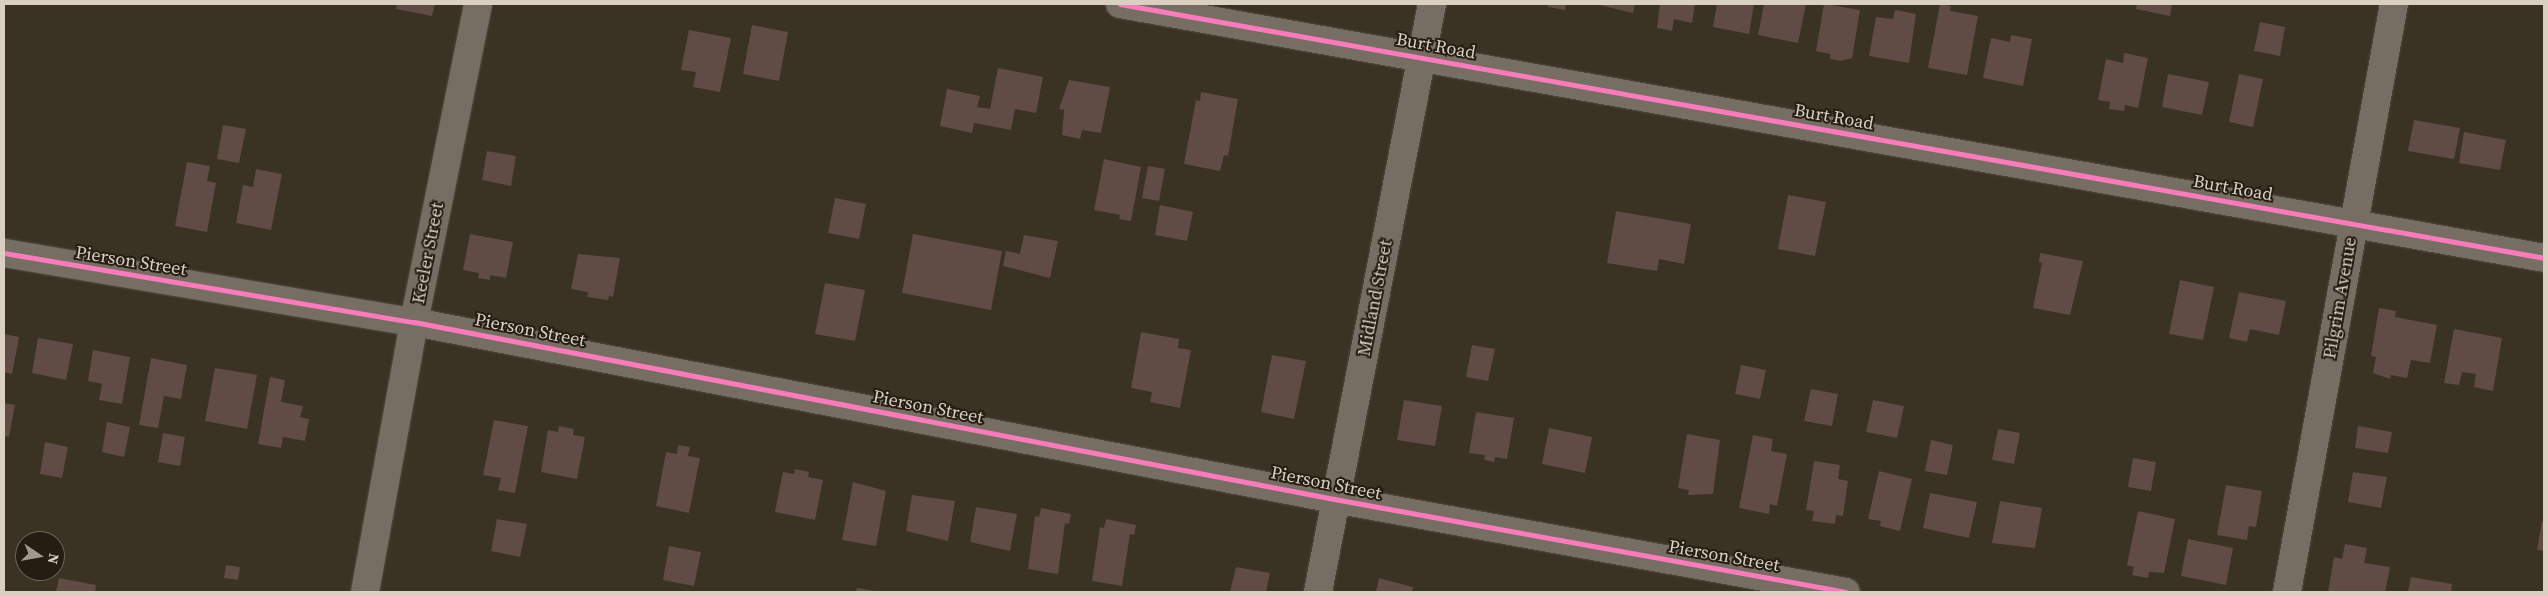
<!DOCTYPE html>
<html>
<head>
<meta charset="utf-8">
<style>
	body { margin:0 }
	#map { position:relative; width:2548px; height:596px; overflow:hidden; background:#3a3223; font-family:"Source Serif 4",serif }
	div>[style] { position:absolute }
	.building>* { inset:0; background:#604b45 }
	.roads { filter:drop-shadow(0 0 1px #544d40) drop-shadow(0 0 1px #544d40) }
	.minor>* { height:28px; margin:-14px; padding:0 14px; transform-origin:14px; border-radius:14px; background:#756e63 }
	.cycleway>* { height:5px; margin:-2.5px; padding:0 2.5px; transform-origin:2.5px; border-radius:2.5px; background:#fd7abc }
	span { translate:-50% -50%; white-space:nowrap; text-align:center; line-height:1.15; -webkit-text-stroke:4px #241e12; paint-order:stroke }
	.street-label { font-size:18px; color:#dad0c1 }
	.frame { position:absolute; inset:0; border:5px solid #dad0c1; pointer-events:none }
	.north { position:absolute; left:15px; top:531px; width:50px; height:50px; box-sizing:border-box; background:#241e12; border:1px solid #6d6558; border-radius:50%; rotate:102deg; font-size:14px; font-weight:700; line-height:20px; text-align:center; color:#dad0c1 }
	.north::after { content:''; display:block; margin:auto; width:18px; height:22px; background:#a2998a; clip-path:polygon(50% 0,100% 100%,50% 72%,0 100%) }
</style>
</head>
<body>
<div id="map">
	<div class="building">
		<div style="clip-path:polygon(397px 4px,435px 4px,432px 16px,396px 9px)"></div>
		<div style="clip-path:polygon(1548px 4px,1566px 4px,1565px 10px,1548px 7px)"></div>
		<div style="clip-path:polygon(1595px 4px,1635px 4px,1633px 13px)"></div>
		<div style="clip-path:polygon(1660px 4px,1695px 4px,1692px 23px,1674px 19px,1672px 31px,1657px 28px)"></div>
		<div style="clip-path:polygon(1717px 4px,1754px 4px,1749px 34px,1713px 27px)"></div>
		<div style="clip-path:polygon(1764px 4px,1806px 4px,1798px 43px,1758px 35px)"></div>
		<div style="clip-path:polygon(1824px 4px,1860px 10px,1852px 58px,1841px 61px,1830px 59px,1830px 54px,1816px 51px)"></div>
		<div style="clip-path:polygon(1940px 4px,1951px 6px,1950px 11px,1978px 16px,1967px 75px,1928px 68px)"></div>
		<div style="clip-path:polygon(2137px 4px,2172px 4px,2170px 16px,2136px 9px)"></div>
		<div style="clip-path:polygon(1895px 10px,1916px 14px,1909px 63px,1869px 56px,1876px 17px,1893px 19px)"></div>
		<div style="clip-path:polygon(2260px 22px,2285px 27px,2280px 56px,2254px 51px)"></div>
		<div style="clip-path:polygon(752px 25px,788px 32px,779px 81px,743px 74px)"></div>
		<div style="clip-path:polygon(689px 30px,731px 38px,720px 92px,693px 87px,696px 72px,681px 70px)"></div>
		<div style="clip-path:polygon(2011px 35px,2032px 39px,2023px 86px,1983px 78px,1991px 38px,2010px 42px)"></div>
		<div style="clip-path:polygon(2124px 53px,2148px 58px,2138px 108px,2125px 105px,2124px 111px,2109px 109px,2110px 102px,2098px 100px,2106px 59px,2123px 63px)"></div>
		<div style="clip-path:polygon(998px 68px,1043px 77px,1036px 113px,1015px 109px,1011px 130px,974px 123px,972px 133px,940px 126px,947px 89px,980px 96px,977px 107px,990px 109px)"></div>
		<div style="clip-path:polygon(2168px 74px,2209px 82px,2202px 115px,2162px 107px)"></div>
		<div style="clip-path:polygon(2239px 74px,2263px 79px,2253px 127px,2229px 122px)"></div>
		<div style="clip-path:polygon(1069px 80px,1110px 87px,1101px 133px,1082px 130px,1080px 139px,1062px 135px,1064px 110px,1059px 109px)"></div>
		<div style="clip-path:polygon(1201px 92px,1238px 99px,1228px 156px,1224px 155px,1220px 171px,1184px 164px,1196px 100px,1200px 101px)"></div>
		<div style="clip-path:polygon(2414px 120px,2460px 128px,2454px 159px,2408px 151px)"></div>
		<div style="clip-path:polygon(223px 125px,246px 129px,239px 163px,217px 159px)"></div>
		<div style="clip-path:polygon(2464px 132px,2506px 140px,2500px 170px,2459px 163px)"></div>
		<div style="clip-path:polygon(487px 151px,516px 156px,511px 186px,482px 180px)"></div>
		<div style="clip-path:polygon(1104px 159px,1141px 167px,1131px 221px,1119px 219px,1120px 215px,1094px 210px)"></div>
		<div style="clip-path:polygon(187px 162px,210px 166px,207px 181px,216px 183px,207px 232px,175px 226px)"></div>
		<div style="clip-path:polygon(1148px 166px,1165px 169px,1159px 201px,1142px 198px)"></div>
		<div style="clip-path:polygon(256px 169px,282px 174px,271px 230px,236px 223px,243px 185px,253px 187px)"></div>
		<div style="clip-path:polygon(1788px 195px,1826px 202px,1815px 256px,1778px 249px)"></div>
		<div style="clip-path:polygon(835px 198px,866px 204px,859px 239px,828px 233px)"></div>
		<div style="clip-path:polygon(1160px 205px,1193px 212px,1187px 241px,1155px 235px)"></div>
		<div style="clip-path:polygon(1616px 211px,1691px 224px,1684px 264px,1659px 259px,1657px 271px,1607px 263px)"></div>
		<div style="clip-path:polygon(470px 234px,513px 242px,506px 278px,490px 275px,490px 280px,478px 278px,479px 273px,463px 270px)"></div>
		<div style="clip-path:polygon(913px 234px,1002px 251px,991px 310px,902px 293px)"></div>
		<div style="clip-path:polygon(1024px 235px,1058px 241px,1050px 278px,1003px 266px,1006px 251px,1020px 254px)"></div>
		<div style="clip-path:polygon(2040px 253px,2083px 261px,2070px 315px,2033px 308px,2042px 263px,2039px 262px)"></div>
		<div style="clip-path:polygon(578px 254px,620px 258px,613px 297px,609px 296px,608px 300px,587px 297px,588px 292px,571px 289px)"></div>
		<div style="clip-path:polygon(2180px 280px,2214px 287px,2203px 340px,2169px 334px)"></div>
		<div style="clip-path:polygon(825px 283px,865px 290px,855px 341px,815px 334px)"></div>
		<div style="clip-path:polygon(2239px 292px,2286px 301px,2279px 335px,2250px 329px,2247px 342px,2229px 338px)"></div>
		<div style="clip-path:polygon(2379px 308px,2396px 311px,2395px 317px,2437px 325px,2430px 363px,2411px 360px,2407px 378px,2391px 375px,2390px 379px,2373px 373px,2376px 357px,2371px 356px)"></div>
		<div style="clip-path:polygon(2454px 329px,2502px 338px,2493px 391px,2474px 387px,2476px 374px,2462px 372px,2459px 385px,2444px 383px)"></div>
		<div style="clip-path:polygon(1141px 332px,1179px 339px,1178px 348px,1191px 350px,1180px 408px,1150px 402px,1152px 392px,1131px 388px)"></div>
		<div style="clip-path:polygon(4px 334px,19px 337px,12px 374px,4px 372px)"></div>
		<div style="clip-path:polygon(38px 338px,73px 344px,66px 380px,32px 373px)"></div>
		<div style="clip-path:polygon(1472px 345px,1495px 349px,1488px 381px,1466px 377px)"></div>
		<div style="clip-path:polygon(93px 350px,130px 357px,122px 404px,99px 400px,102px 384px,88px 381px)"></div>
		<div style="clip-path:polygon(1272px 355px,1306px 361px,1294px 419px,1261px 412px)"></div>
		<div style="clip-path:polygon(151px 358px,187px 365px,181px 399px,164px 396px,158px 428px,139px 425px)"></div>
		<div style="clip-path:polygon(1741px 365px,1766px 370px,1760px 399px,1735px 394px)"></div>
		<div style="clip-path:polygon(215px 368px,257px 375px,247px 429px,205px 421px)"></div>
		<div style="clip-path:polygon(270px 377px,285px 380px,281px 402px,303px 406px,300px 417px,309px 419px,305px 441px,283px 437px,281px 448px,258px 444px)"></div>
		<div style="clip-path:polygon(1811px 389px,1838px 394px,1832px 426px,1804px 421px)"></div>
		<div style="clip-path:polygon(1404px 400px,1442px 406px,1435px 446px,1397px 440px)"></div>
		<div style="clip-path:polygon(1873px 400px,1904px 406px,1897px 438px,1866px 432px)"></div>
		<div style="clip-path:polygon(4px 403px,15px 405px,9px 437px,4px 436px)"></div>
		<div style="clip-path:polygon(1476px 412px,1514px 418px,1507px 459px,1495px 457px,1494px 462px,1484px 460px,1485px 455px,1469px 453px)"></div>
		<div style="clip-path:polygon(494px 420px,528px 426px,515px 493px,498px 490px,501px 478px,483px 475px)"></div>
		<div style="clip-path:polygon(107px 422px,130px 427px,124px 457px,102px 452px)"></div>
		<div style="clip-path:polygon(559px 426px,574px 429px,573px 435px,585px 437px,577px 479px,541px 472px,548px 430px,558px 432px)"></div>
		<div style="clip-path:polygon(2358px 426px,2392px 432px,2388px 453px,2355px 448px)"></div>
		<div style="clip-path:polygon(1549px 428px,1592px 437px,1585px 473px,1542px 464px)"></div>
		<div style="clip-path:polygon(1998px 429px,2020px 433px,2014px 464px,1992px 460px)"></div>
		<div style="clip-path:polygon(163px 433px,185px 437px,180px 466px,158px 462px)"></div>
		<div style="clip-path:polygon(1687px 434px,1720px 440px,1713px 494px,1688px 495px,1689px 490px,1678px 488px)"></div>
		<div style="clip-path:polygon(1753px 435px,1773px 439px,1771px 451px,1787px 454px,1777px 506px,1770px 504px,1769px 514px,1739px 508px)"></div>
		<div style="clip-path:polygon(1931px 440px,1953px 445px,1947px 475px,1925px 471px)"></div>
		<div style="clip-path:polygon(45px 442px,68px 447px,62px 478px,40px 474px)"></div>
		<div style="clip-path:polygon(678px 445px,690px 447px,688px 456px,700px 458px,689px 513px,656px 506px,666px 452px,677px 454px)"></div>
		<div style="clip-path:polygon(2133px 458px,2156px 462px,2151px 491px,2128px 487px)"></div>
		<div style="clip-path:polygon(1814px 461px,1840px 465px,1838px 479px,1848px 481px,1843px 516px,1836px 515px,1835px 524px,1812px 521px,1814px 511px,1806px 510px)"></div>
		<div style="clip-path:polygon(795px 469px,809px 472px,808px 477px,823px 480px,815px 520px,775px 512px,783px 472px,794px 474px)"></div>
		<div style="clip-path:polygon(1879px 471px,1912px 479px,1900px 531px,1880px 526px,1881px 521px,1868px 519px)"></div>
		<div style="clip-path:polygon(2353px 472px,2387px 477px,2381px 508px,2348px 502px)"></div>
		<div style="clip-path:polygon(853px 482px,886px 491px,876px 546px,842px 540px)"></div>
		<div style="clip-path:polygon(2226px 485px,2262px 491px,2256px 527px,2249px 526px,2247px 540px,2217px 535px)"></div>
		<div style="clip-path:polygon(1930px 493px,1977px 502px,1969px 538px,1923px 528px)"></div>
		<div style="clip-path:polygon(912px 495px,955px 501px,948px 541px,906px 531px)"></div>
		<div style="clip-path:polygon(2000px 501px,2042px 508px,2035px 548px,1992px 543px)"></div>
		<div style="clip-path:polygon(976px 507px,1017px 514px,1010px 551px,970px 542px)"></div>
		<div style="clip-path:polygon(1041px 508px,1071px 514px,1069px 524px,1065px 523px,1058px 574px,1028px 569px,1035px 516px,1039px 517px)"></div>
		<div style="clip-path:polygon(2138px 511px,2175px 519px,2164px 573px,2149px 572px,2148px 578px,2132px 575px,2134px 567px,2127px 565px)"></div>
		<div style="clip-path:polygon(497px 519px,527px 524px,520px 557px,491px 551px)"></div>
		<div style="clip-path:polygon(1106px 519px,1136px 525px,1134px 535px,1130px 534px,1122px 586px,1092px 581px,1100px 527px,1104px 528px)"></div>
		<div style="clip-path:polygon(2542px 521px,2544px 521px,2544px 551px,2537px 550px)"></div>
		<div style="clip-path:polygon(2188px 539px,2233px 548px,2226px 585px,2181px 576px)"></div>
		<div style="clip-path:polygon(2345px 544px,2367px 548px,2364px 563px,2390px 567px,2385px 592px,2328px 592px,2334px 557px,2342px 559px)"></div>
		<div style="clip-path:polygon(669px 546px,701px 552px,694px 586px,663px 580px)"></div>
		<div style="clip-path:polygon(226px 565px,240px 567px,238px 580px,224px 578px)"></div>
		<div style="clip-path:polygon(1236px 567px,1270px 573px,1266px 592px,1230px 592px)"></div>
		<div style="clip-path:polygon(2411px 577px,2452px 584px,2451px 592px,2408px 592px)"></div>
		<div style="clip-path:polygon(59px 578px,96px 585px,95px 592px,56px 592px)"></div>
		<div style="clip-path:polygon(1379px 578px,1413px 587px,1412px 592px,1376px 592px)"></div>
		<div style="clip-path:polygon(857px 588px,875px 591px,875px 592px,856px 592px)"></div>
	</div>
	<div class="roads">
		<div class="minor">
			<div style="left:1120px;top:4px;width:1446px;rotate:10.11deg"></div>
			<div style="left:4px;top:253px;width:416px;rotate:9.6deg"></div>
			<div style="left:414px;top:322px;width:937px;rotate:10.89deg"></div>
			<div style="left:1334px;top:499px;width:520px;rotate:10.29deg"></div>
			<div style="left:365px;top:592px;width:274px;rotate:-79.7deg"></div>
			<div style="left:414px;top:322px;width:324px;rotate:-78.6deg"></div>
			<div style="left:1318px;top:592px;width:599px;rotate:-79.03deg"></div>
			<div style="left:2287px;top:592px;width:598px;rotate:-79.69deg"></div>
		</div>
	</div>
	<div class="cycleway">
		<div style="left:1120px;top:4px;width:1446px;rotate:10.11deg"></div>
		<div style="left:4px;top:253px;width:416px;rotate:9.6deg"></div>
		<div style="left:414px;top:322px;width:937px;rotate:10.89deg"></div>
		<div style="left:1334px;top:499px;width:520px;rotate:10.29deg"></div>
	</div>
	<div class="street-label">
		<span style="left:1436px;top:46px;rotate:10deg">Burt Road</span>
		<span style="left:1834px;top:117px;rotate:10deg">Burt Road</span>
		<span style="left:2233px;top:188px;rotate:10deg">Burt Road</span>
		<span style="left:428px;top:253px;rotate:-79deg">Keeler Street</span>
		<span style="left:131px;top:261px;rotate:9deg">Pierson Street</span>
		<span style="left:1375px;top:298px;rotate:-79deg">Midland Street</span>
		<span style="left:2340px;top:298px;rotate:-80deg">Pilgrim Avenue</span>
		<span style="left:530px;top:330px;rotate:11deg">Pierson Street</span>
		<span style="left:928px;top:407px;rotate:11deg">Pierson Street</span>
		<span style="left:1326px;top:483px;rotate:11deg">Pierson Street</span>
		<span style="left:1724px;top:556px;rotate:10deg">Pierson Street</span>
	</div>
	<div class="frame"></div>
	<div class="north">N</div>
</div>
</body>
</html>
